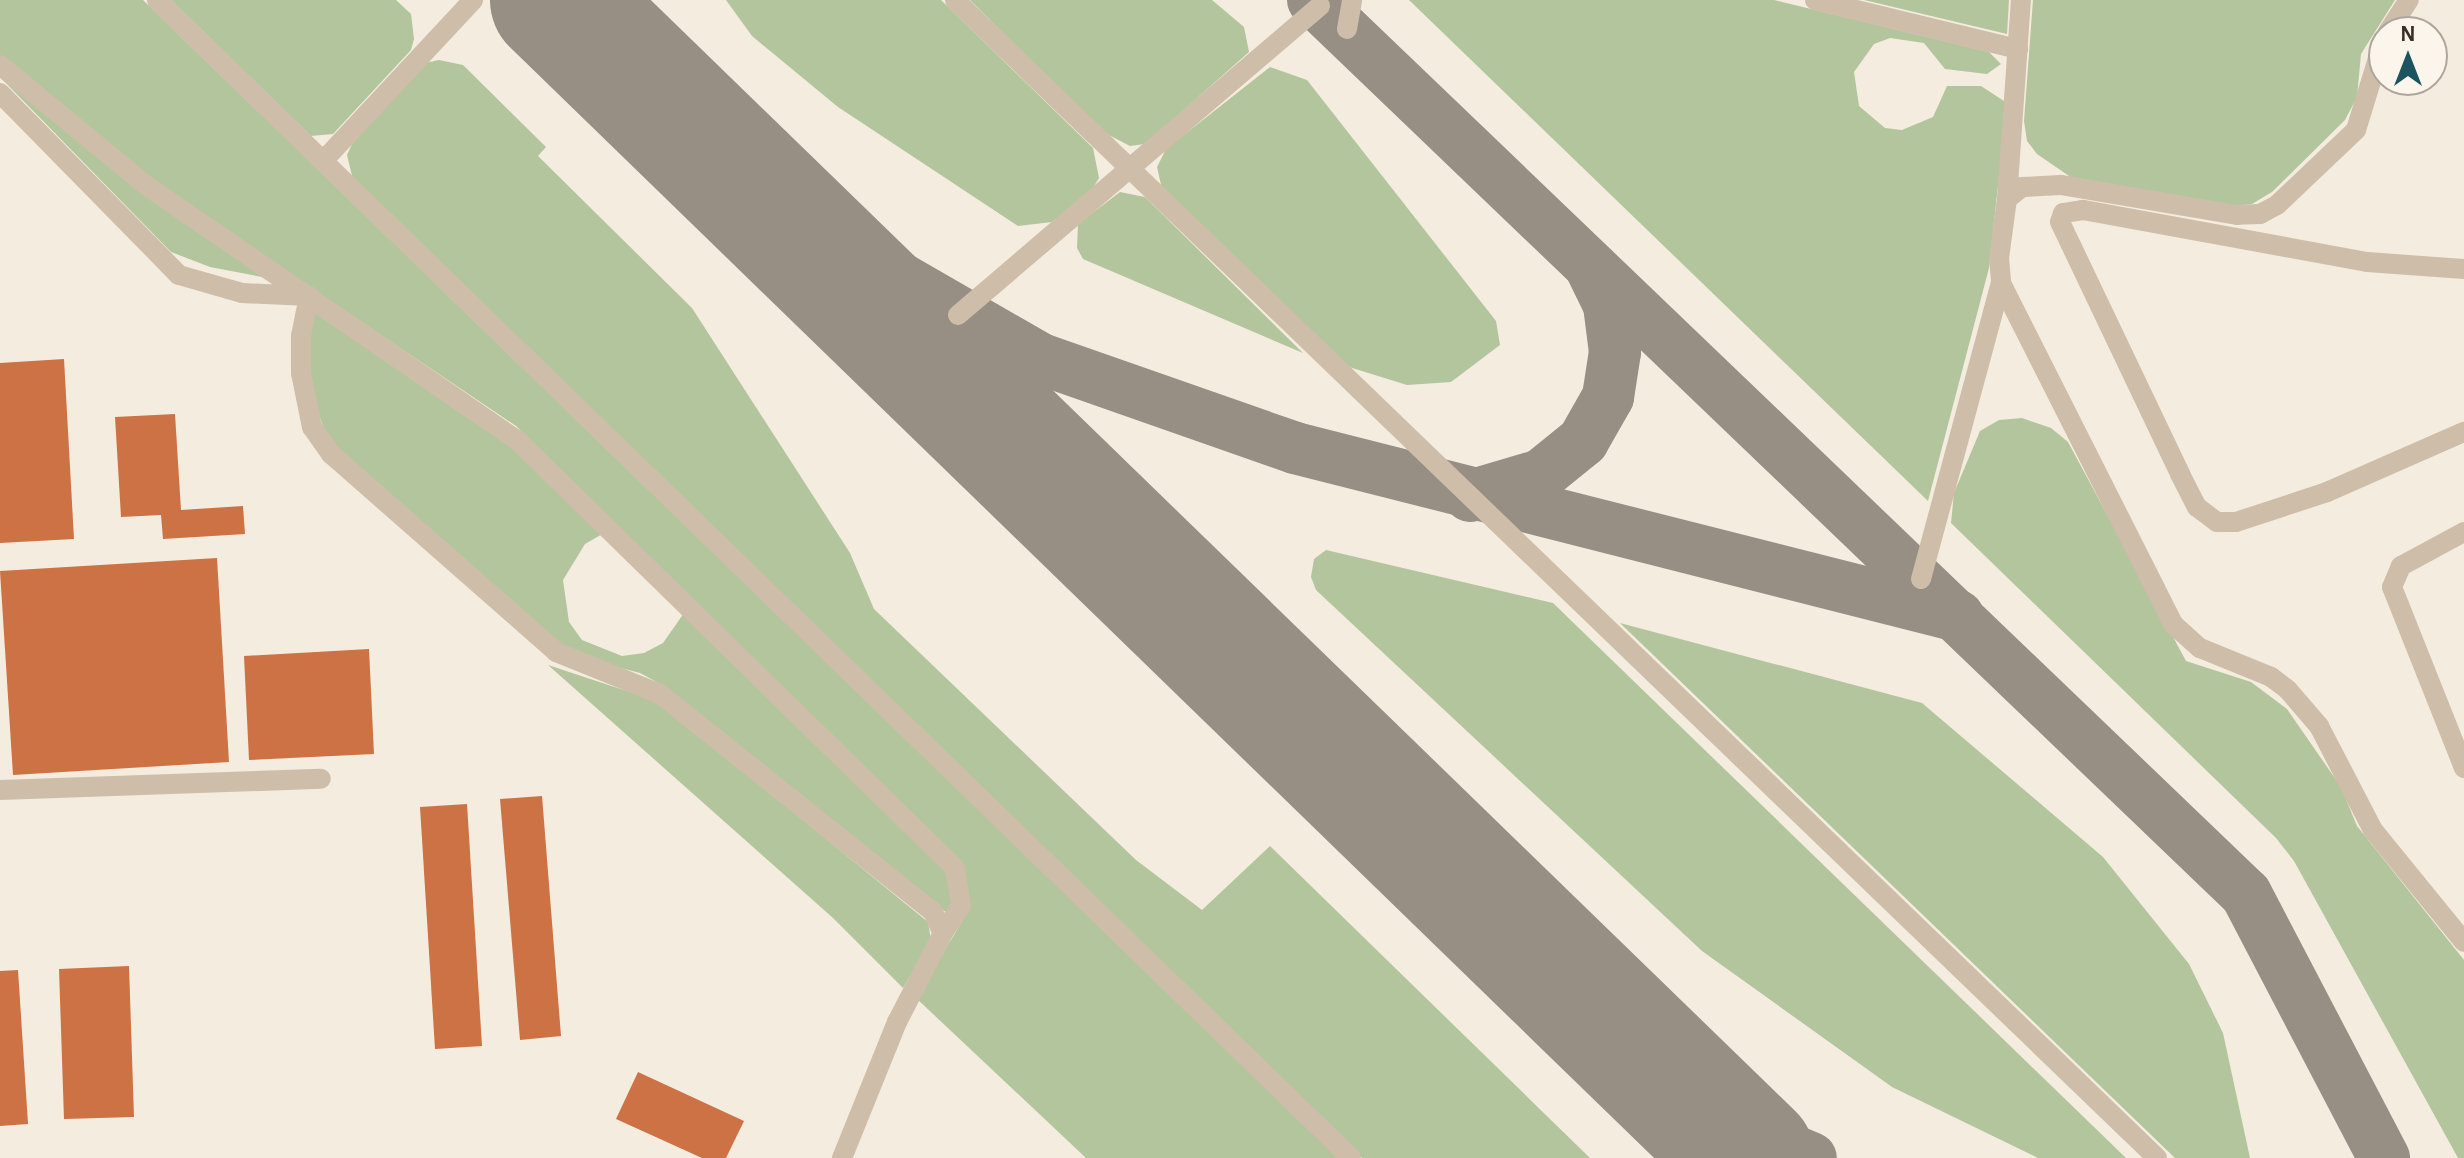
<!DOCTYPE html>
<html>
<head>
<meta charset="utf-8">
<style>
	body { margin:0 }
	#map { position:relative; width:2464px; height:1158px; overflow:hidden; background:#f4ecde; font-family:"Alegreya Sans",sans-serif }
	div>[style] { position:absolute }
	.green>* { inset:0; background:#b3c59d }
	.taxiway>* { height:52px; margin:-26px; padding:0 26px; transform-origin:26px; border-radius:26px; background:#978e84 }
	.runway>* { height:132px; margin:-66px; padding:0 66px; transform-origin:66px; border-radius:66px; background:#978e84 }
	.building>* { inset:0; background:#cd7244 }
	.minor>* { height:20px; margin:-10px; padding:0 10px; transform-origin:10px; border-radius:10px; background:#cebda9 }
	span { translate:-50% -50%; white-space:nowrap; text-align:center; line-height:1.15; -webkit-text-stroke:8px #fbf5eb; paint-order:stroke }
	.north { position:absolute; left:2368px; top:16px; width:80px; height:80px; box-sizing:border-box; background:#fbf5eb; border:2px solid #aea69d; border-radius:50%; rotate:0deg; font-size:22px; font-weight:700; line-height:32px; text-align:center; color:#3a3029 }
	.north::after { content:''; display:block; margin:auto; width:28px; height:36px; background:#1c545f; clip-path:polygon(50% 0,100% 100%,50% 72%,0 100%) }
</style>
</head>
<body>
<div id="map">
	<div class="green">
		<div style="clip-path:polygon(0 0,143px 0,1338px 1158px,1086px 1158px,916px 998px,969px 910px,962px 865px,516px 426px,170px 193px,0 59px)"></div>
		<div style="clip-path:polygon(171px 0,396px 0,411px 14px,414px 39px,411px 50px,333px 134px,311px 136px)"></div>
		<div style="clip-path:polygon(726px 0,941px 0,1093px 148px,1099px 178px,1091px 191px,1052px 222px,1018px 226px,838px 107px,752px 36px)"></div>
		<div style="clip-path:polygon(970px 0,1212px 0,1244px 27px,1249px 52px,1145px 144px,1130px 146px,1103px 132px)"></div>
		<div style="clip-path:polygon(1409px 0,1774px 0,1989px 52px,2001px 64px,1987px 74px,1945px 69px,1924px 43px,1890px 38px,1874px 44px,1854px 72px,1859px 106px,1885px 128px,1902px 130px,1933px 117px,1947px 86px,1981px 86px,2007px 103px,1989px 268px,1928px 501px)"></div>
		<div style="clip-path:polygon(1864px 0,2009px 0,2007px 34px)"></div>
		<div style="clip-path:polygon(2033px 0,2395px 0,2361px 54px,2357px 97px,2345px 120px,2272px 192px,2252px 204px,2234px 206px,2072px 178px,2037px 154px,2027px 141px,2024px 121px)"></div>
		<div style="clip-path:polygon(439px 60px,463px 65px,546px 147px,538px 156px,692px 308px,850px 553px,874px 609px,1136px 860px,1202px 910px,1270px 846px,1590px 1158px,1362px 1158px,353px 180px,347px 155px,352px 144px,425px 63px)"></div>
		<div style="clip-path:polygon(1270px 67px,1307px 80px,1496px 321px,1500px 345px,1451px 382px,1407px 385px,1349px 367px,1162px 189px,1157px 167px,1166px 149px)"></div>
		<div style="clip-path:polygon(0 77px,288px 282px,210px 267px,171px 252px)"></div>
		<div style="clip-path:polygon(1120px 192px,1145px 197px,1303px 353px,1083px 259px,1077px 248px,1078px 224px)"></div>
		<div style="clip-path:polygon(317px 311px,495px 431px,604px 533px,585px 544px,563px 580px,569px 622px,582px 640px,622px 656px,644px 653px,663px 643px,684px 613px,930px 853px,953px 882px,955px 895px,948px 914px,664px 686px,640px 673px,575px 656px,328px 439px,306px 381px,310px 314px)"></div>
		<div style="clip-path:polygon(2022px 418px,2051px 428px,2068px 442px,2186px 661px,2251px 682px,2287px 709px,2341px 787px,2357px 826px,2464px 960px,2464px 1158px,2458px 1158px,2294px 861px,2276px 838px,1951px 523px,1954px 493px,1980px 431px,1999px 420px)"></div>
		<div style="clip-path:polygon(1326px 550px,1553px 603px,2126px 1158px,2038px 1158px,1892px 1087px,1702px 951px,1316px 590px,1311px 577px,1314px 559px)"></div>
		<div style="clip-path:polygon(1620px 623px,1922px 703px,2103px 857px,2189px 964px,2223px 1033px,2250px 1158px,2175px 1158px)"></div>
		<div style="clip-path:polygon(548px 665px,657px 701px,928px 922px,931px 940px,903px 988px,833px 918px)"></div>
	</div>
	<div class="taxiway">
		<div style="left:569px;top:0;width:18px;rotate:74deg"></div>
		<div style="left:1313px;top:0;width:1292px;rotate:43.78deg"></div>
		<div style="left:2246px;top:894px;width:298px;rotate:62.4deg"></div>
		<div style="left:707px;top:147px;width:225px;rotate:34.3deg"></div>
		<div style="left:893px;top:274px;width:171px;rotate:29.9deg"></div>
		<div style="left:1041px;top:359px;width:269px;rotate:19.3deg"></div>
		<div style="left:1295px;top:448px;width:684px;rotate:14.22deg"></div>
		<div style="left:1470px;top:496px;width:74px;rotate:-16.5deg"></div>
		<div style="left:1541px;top:475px;width:54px;rotate:-39deg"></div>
		<div style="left:1583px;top:441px;width:51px;rotate:-60.4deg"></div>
		<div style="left:1608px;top:397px;width:46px;rotate:-81.2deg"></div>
		<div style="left:1615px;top:352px;width:47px;rotate:-97.3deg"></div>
		<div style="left:1609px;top:305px;width:41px;rotate:-115.9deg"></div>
		<div style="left:1701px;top:1112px;width:119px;rotate:22.7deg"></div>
	</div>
	<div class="runway">
		<div style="left:556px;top:0;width:1663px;rotate:44.15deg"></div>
	</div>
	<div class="building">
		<div style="clip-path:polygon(64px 359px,74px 539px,0 543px,0 363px)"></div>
		<div style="clip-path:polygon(175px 414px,181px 510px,243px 506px,245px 534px,163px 539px,161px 515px,121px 517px,115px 417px)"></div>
		<div style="clip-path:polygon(217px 558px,229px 762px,13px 775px,0 571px)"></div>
		<div style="clip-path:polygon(369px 649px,374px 754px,249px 760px,244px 656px)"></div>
		<div style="clip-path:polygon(542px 796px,561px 1036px,520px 1040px,500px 799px)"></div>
		<div style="clip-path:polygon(467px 804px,482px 1046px,435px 1049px,420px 807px)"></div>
		<div style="clip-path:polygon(129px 966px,134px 1117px,64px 1119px,59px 969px)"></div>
		<div style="clip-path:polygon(18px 970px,28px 1124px,0 1126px,0 971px)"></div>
		<div style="clip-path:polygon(638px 1072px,744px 1121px,726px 1158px,702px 1158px,616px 1119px)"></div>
	</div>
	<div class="minor">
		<div style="left:157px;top:0;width:1663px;rotate:44.12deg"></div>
		<div style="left:955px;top:0;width:1669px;rotate:43.93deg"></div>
		<div style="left:1815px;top:0;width:209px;rotate:13.6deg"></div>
		<div style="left:1347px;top:29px;width:29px;rotate:-80deg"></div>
		<div style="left:2388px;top:32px;width:38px;rotate:-57deg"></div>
		<div style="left:2384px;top:39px;width:95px;rotate:107.1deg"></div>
		<div style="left:2356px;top:130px;width:109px;rotate:136.5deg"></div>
		<div style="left:2277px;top:205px;width:19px;rotate:152deg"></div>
		<div style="left:2260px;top:214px;width:23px;rotate:178deg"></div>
		<div style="left:2237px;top:215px;width:179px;rotate:-170.3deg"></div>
		<div style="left:2061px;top:185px;width:39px;rotate:177deg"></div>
		<div style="left:2022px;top:187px;width:19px;rotate:141deg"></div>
		<div style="left:2007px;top:199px;width:60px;rotate:97.7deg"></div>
		<div style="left:1999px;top:258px;width:25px;rotate:85deg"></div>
		<div style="left:2001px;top:283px;width:382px;rotate:63.2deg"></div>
		<div style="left:2173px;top:624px;width:36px;rotate:42deg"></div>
		<div style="left:2200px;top:648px;width:77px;rotate:22.2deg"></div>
		<div style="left:2271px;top:677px;width:21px;rotate:37deg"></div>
		<div style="left:2288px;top:690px;width:48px;rotate:49.3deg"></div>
		<div style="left:2319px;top:726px;width:117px;rotate:62.6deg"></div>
		<div style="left:2373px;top:830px;width:144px;rotate:50.9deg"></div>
		<div style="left:0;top:65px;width:190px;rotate:39.5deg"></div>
		<div style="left:147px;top:186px;width:449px;rotate:34.5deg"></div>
		<div style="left:517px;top:440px;width:612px;rotate:44.34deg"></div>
		<div style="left:955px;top:868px;width:38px;rotate:81deg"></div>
		<div style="left:961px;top:906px;width:32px;rotate:124deg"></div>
		<div style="left:0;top:93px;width:255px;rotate:45.5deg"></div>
		<div style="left:179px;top:275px;width:66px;rotate:15.9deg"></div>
		<div style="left:242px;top:293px;width:67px;rotate:2.6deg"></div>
		<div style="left:309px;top:296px;width:41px;rotate:101.3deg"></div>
		<div style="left:301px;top:336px;width:37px;rotate:90deg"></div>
		<div style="left:301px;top:373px;width:55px;rotate:78.5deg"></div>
		<div style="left:312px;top:427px;width:33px;rotate:55deg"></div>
		<div style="left:331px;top:454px;width:300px;rotate:41.3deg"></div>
		<div style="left:556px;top:652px;width:112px;rotate:22deg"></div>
		<div style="left:660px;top:694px;width:349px;rotate:38.6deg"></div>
		<div style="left:933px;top:912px;width:23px;rotate:65deg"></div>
		<div style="left:943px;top:933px;width:100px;rotate:117.3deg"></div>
		<div style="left:897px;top:1022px;width:147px;rotate:112deg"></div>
		<div style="left:323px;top:161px;width:220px;rotate:-47deg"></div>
		<div style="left:2007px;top:199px;width:199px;rotate:-86deg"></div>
		<div style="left:2464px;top:269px;width:97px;rotate:-175.9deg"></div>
		<div style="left:2367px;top:262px;width:289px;rotate:-169.6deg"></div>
		<div style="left:2083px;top:210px;width:20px;rotate:171deg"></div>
		<div style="left:2063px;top:213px;width:9px;rotate:108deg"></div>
		<div style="left:2060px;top:222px;width:279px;rotate:64.5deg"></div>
		<div style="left:2180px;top:474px;width:37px;rotate:63deg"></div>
		<div style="left:2197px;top:507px;width:25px;rotate:37deg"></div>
		<div style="left:2217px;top:522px;width:19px"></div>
		<div style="left:2236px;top:522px;width:96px;rotate:-18.2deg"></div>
		<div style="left:2327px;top:492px;width:150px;rotate:-23.7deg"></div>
		<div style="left:958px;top:315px;width:476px;rotate:-40.5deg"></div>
		<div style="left:2464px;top:532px;width:72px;rotate:151.6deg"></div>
		<div style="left:2401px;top:566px;width:23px;rotate:113deg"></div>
		<div style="left:2392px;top:587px;width:195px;rotate:68.3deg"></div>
		<div style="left:1921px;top:579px;width:307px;rotate:-74.9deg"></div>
		<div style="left:0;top:790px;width:321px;rotate:-2deg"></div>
	</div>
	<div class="north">N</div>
</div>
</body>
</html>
